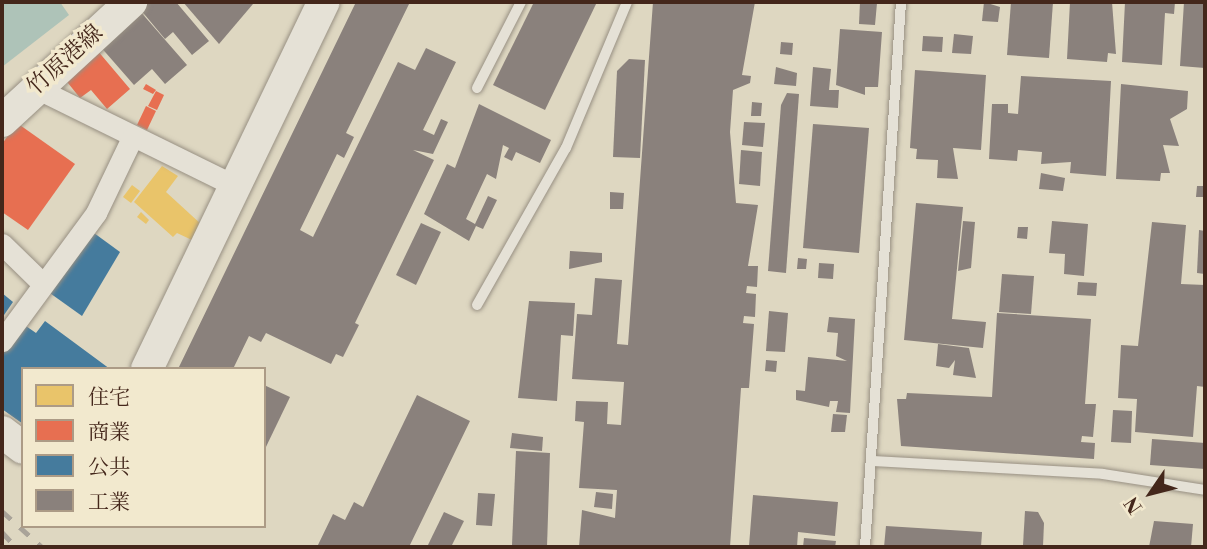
<!DOCTYPE html>
<html>
<head>
<meta charset="utf-8">
<style>
	body { margin:0 }
	#map { position:relative; width:1207px; height:549px; overflow:hidden; background:#ded7c1; font-family:"Libre Bodoni","Noto Serif JP",serif }
	div>[style] { position:absolute }
	.water>* { inset:0; background:#aec3b8 }
	.homes>* { inset:0; background:#e9c46a }
	.shops>* { inset:0; background:#e76f51 }
	.public>* { inset:0; background:#457b9d }
	.industry>* { inset:0; background:#8a817c }
	.roads { filter:drop-shadow(0 0 2px #989083) drop-shadow(0 0 2px #989083) }
	.lane>* { height:10px; margin:-5px; padding:0 5px; transform-origin:5px; border-radius:5px; background:#e5e1d6 }
	.street>* { height:21px; margin:-10.5px; padding:0 10.5px; transform-origin:10.5px; border-radius:10.5px; background:#e5e1d6 }
	.secondary>* { height:32px; margin:-16px; padding:0 16px; transform-origin:16px; border-radius:16px; background:#e5e1d6 }
	.rail>* { height:5px; margin-top:-2.5px; transform-origin:0; background:repeating-linear-gradient(90deg,#a9a399 0 12px,transparent 0 24px) }
	span { translate:-50% -50%; white-space:nowrap; text-align:center; line-height:1.15; -webkit-text-stroke:7px #f2e9ce; paint-order:stroke }
	.street-label { font-size:23px; color:#44271b }
	.frame { position:absolute; inset:0; border:4px solid #44271b; pointer-events:none }
	.legend { position:absolute; left:21px; top:367px; width:245px; height:161px; box-sizing:border-box; background:#f2e9ce; border:2px solid #ac9b86; margin:0; padding:9px 12px; list-style:none; font-size:21px; color:#44271b }
	.legend li { display:flex; align-items:center; gap:14px; height:35px }
	.legend b { width:35px; border:2px solid #ac9b86 }
	.north { position:absolute; left:1116px; top:458px; width:70px; height:70px; -webkit-text-stroke:5px #f2e9ce; paint-order:stroke; rotate:235deg; font-size:19px; font-weight:700; line-height:28px; text-align:center; color:#44271b }
	.north::after { content:''; display:block; margin:auto; width:24px; height:32px; background:#44271b; clip-path:polygon(50% 0,100% 100%,50% 72%,0 100%) }
</style>
</head>
<body>
<div id="map">
	<div class="water">
		<div style="clip-path:polygon(2px 2px,60px 2px,69px 15px,2px 67px)"></div>
	</div>
	<div class="homes">
		<div style="clip-path:polygon(162px 166px,178px 176px,166px 192px,202px 225px,194px 241px,177px 233px,173px 237px,134px 202px)"></div>
		<div style="clip-path:polygon(132px 185px,140px 191px,131px 203px,123px 197px)"></div>
		<div style="clip-path:polygon(141px 212px,149px 220px,146px 224px,137px 217px)"></div>
	</div>
	<div class="shops">
		<div style="clip-path:polygon(97px 50px,130px 89px,107px 109px,91px 90px,80px 98px,64px 78px)"></div>
		<div style="clip-path:polygon(146px 84px,156px 90px,153px 94px,143px 89px)"></div>
		<div style="clip-path:polygon(156px 91px,164px 95px,157px 110px,148px 106px)"></div>
		<div style="clip-path:polygon(146px 106px,156px 111px,147px 130px,137px 125px)"></div>
		<div style="clip-path:polygon(17px 123px,75px 164px,28px 230px,2px 212px,2px 144px)"></div>
	</div>
	<div class="public">
		<div style="clip-path:polygon(94px 233px,120px 252px,82px 316px,47px 291px)"></div>
		<div style="clip-path:polygon(2px 293px,13px 302px,2px 318px)"></div>
		<div style="clip-path:polygon(45px 321px,110px 369px,23px 369px,23px 424px,2px 409px,2px 353px,23px 324px,36px 333px)"></div>
	</div>
	<div class="industry">
		<div style="clip-path:polygon(148px 2px,176px 2px,209px 41px,192px 55px,173px 32px,165px 39px,140px 9px)"></div>
		<div style="clip-path:polygon(183px 2px,252px 2px,253px 4px,219px 44px)"></div>
		<div style="clip-path:polygon(356px 2px,410px 2px,346px 133px,354px 137px,344px 158px,337px 154px,300px 230px,313px 237px,398px 62px,415px 70px,426px 48px,456px 62px,423px 130px,434px 135px,441px 119px,448px 122px,433px 154px,413px 150px,434px 160px,355px 323px,359px 325px,343px 357px,336px 354px,331px 364px,266px 333px,261px 342px,249px 336px,233px 369px,178px 369px)"></div>
		<div style="clip-path:polygon(534px 2px,597px 2px,545px 110px,493px 85px)"></div>
		<div style="clip-path:polygon(653px 2px,755px 2px,742px 75px,751px 76px,750px 83px,733px 90px,730px 132px,736px 203px,758px 205px,748px 266px,758px 266px,757px 287px,747px 286px,746px 293px,756px 294px,755px 317px,744px 316px,743px 323px,754px 324px,749px 388px,741px 388px,730px 547px,579px 547px,582px 510px,615px 518px,617px 490px,579px 488px,584px 422px,575px 421px,576px 401px,608px 402px,607px 424px,621px 425px,624px 382px,572px 379px,577px 314px,592px 315px,595px 278px,622px 280px,617px 344px,628px 345px)"></div>
		<div style="clip-path:polygon(860px 2px,877px 3px,875px 25px,859px 24px)"></div>
		<div style="clip-path:polygon(984px 2px,1000px 7px,998px 22px,982px 21px)"></div>
		<div style="clip-path:polygon(1011px 2px,1053px 2px,1049px 58px,1007px 55px)"></div>
		<div style="clip-path:polygon(1070px 2px,1112px 2px,1116px 54px,1108px 53px,1107px 62px,1067px 59px)"></div>
		<div style="clip-path:polygon(1125px 2px,1175px 2px,1174px 14px,1165px 13px,1162px 65px,1122px 62px)"></div>
		<div style="clip-path:polygon(1184px 2px,1205px 2px,1205px 68px,1180px 66px)"></div>
		<div style="clip-path:polygon(139px 10px,187px 65px,165px 84px,152px 69px,134px 85px,99px 45px)"></div>
		<div style="clip-path:polygon(840px 29px,882px 32px,878px 87px,865px 87px,865px 95px,836px 85px)"></div>
		<div style="clip-path:polygon(954px 34px,973px 36px,971px 54px,952px 53px)"></div>
		<div style="clip-path:polygon(923px 36px,943px 37px,942px 52px,922px 51px)"></div>
		<div style="clip-path:polygon(781px 42px,793px 43px,792px 55px,780px 54px)"></div>
		<div style="clip-path:polygon(629px 59px,645px 60px,640px 158px,613px 157px,617px 71px)"></div>
		<div style="clip-path:polygon(776px 67px,797px 73px,796px 86px,774px 84px)"></div>
		<div style="clip-path:polygon(813px 67px,831px 69px,829px 90px,839px 90px,838px 108px,810px 106px)"></div>
		<div style="clip-path:polygon(915px 70px,986px 75px,981px 150px,953px 148px,958px 179px,937px 178px,938px 160px,916px 159px,917px 149px,910px 148px)"></div>
		<div style="clip-path:polygon(1021px 76px,1111px 81px,1106px 176px,1070px 173px,1071px 162px,1041px 164px,1042px 152px,1018px 150px,1017px 161px,989px 159px,992px 104px,1008px 104px,1008px 113px,1018px 114px)"></div>
		<div style="clip-path:polygon(1121px 84px,1188px 91px,1187px 109px,1170px 119px,1179px 146px,1163px 145px,1170px 173px,1161px 173px,1160px 181px,1116px 179px)"></div>
		<div style="clip-path:polygon(787px 93px,799px 94px,786px 273px,768px 271px,781px 105px)"></div>
		<div style="clip-path:polygon(752px 102px,762px 103px,761px 116px,751px 116px)"></div>
		<div style="clip-path:polygon(479px 104px,551px 140px,540px 163px,516px 152px,512px 161px,504px 157px,509px 148px,503px 145px,496px 179px,487px 174px,466px 219px,475px 224px,488px 196px,497px 200px,483px 229px,476px 226px,469px 241px,424px 214px,447px 164px,455px 168px)"></div>
		<div style="clip-path:polygon(744px 122px,765px 123px,763px 147px,742px 145px)"></div>
		<div style="clip-path:polygon(813px 124px,869px 128px,859px 253px,803px 248px)"></div>
		<div style="clip-path:polygon(741px 150px,762px 152px,760px 186px,739px 184px)"></div>
		<div style="clip-path:polygon(1041px 173px,1065px 178px,1063px 191px,1039px 189px)"></div>
		<div style="clip-path:polygon(1197px 186px,1205px 186px,1205px 197px,1196px 197px)"></div>
		<div style="clip-path:polygon(610px 192px,624px 193px,623px 209px,610px 209px)"></div>
		<div style="clip-path:polygon(916px 203px,963px 207px,952px 319px,986px 322px,983px 348px,904px 340px)"></div>
		<div style="clip-path:polygon(963px 221px,975px 222px,971px 268px,958px 271px)"></div>
		<div style="clip-path:polygon(1052px 221px,1088px 224px,1084px 276px,1064px 274px,1065px 254px,1049px 253px)"></div>
		<div style="clip-path:polygon(1152px 222px,1186px 225px,1181px 284px,1205px 285px,1205px 387px,1197px 386px,1193px 437px,1135px 432px,1137px 399px,1118px 398px,1121px 345px,1138px 346px)"></div>
		<div style="clip-path:polygon(421px 223px,441px 232px,416px 285px,396px 275px)"></div>
		<div style="clip-path:polygon(1018px 227px,1028px 227px,1027px 239px,1017px 238px)"></div>
		<div style="clip-path:polygon(1199px 230px,1205px 231px,1205px 274px,1197px 273px)"></div>
		<div style="clip-path:polygon(570px 251px,602px 253px,602px 262px,569px 269px)"></div>
		<div style="clip-path:polygon(798px 258px,807px 259px,806px 269px,797px 269px)"></div>
		<div style="clip-path:polygon(819px 263px,834px 264px,833px 279px,818px 278px)"></div>
		<div style="clip-path:polygon(1002px 274px,1034px 276px,1031px 314px,999px 312px)"></div>
		<div style="clip-path:polygon(1078px 282px,1097px 283px,1096px 296px,1077px 295px)"></div>
		<div style="clip-path:polygon(529px 301px,575px 303px,573px 336px,561px 335px,557px 401px,518px 398px)"></div>
		<div style="clip-path:polygon(769px 311px,788px 313px,785px 352px,766px 351px)"></div>
		<div style="clip-path:polygon(997px 313px,1091px 319px,1085px 404px,1096px 404px,1093px 437px,1082px 436px,1081px 442px,1095px 443px,1094px 459px,901px 446px,897px 399px,906px 399px,907px 393px,992px 397px)"></div>
		<div style="clip-path:polygon(829px 317px,855px 319px,850px 413px,836px 412px,838px 401px,830px 401px,829px 407px,796px 400px,796px 390px,805px 391px,808px 357px,847px 361px,836px 356px,838px 333px,827px 332px)"></div>
		<div style="clip-path:polygon(938px 344px,969px 348px,976px 378px,953px 375px,955px 360px,949px 368px,936px 366px)"></div>
		<div style="clip-path:polygon(766px 360px,777px 361px,776px 372px,765px 371px)"></div>
		<div style="clip-path:polygon(264px 385px,290px 397px,264px 451px)"></div>
		<div style="clip-path:polygon(417px 395px,470px 421px,409px 547px,317px 547px,333px 514px,345px 520px,354px 502px,363px 507px)"></div>
		<div style="clip-path:polygon(1113px 410px,1132px 411px,1131px 443px,1111px 442px)"></div>
		<div style="clip-path:polygon(833px 414px,847px 415px,845px 432px,831px 432px)"></div>
		<div style="clip-path:polygon(512px 433px,543px 437px,542px 451px,510px 448px)"></div>
		<div style="clip-path:polygon(1152px 439px,1205px 443px,1205px 469px,1150px 465px)"></div>
		<div style="clip-path:polygon(516px 451px,550px 453px,547px 547px,512px 545px)"></div>
		<div style="clip-path:polygon(596px 492px,613px 494px,612px 509px,594px 507px)"></div>
		<div style="clip-path:polygon(478px 493px,495px 494px,492px 526px,476px 525px)"></div>
		<div style="clip-path:polygon(753px 495px,838px 502px,835px 536px,798px 532px,797px 547px,749px 546px)"></div>
		<div style="clip-path:polygon(1025px 511px,1038px 512px,1044px 523px,1043px 546px,1023px 545px)"></div>
		<div style="clip-path:polygon(444px 512px,464px 521px,451px 547px,427px 547px)"></div>
		<div style="clip-path:polygon(1154px 521px,1193px 524px,1191px 547px,1149px 547px)"></div>
		<div style="clip-path:polygon(886px 526px,982px 532px,981px 547px,884px 547px)"></div>
		<div style="clip-path:polygon(804px 538px,836px 541px,835px 547px,803px 547px)"></div>
	</div>
	<div class="roads">
		<div class="lane">
			<div style="left:477px;top:88px;width:97px;rotate:-62.9deg"></div>
			<div style="left:477px;top:305px;width:180px;rotate:-60.5deg"></div>
			<div style="left:566px;top:148px;width:158px;rotate:-67.3deg"></div>
			<div style="left:873px;top:461px;width:230px;rotate:3.2deg"></div>
			<div style="left:1103px;top:474px;width:103px;rotate:8.9deg"></div>
			<div style="left:865px;top:547px;width:546px;rotate:-86.22deg"></div>
		</div>
		<div class="street">
			<div style="left:34px;top:87px;width:224px;rotate:26.2deg"></div>
			<div style="left:2px;top:244px;width:56px;rotate:44.3deg"></div>
			<div style="left:2px;top:341px;width:159px;rotate:-53.7deg"></div>
			<div style="left:96px;top:213px;width:83px;rotate:-64.4deg"></div>
		</div>
		<div class="secondary">
			<div style="left:2px;top:121px;width:176px;rotate:-42.7deg"></div>
			<div style="left:147px;top:369px;width:407px;rotate:-64.3deg"></div>
			<div style="left:2px;top:432px;width:26px;rotate:37deg"></div>
		</div>
	</div>
	<div class="rail">
		<div style="left:2px;top:511px;width:54px;rotate:42deg"></div>
		<div style="left:2px;top:532px;width:21px;rotate:47deg"></div>
	</div>
	<div class="street-label">
		<span style="left:65px;top:60px;rotate:-42deg">竹原港線</span>
	</div>
	<div class="frame"></div>
	<ul class="legend">
	<li><b style="height:19px;background:#e9c46a"></b>住宅</li>
	<li><b style="height:19px;background:#e76f51"></b>商業</li>
	<li><b style="height:19px;background:#457b9d"></b>公共</li>
	<li><b style="height:19px;background:#8a817c"></b>工業</li>
	</ul>
	<div class="north">N</div>
</div>
</body>
</html>
